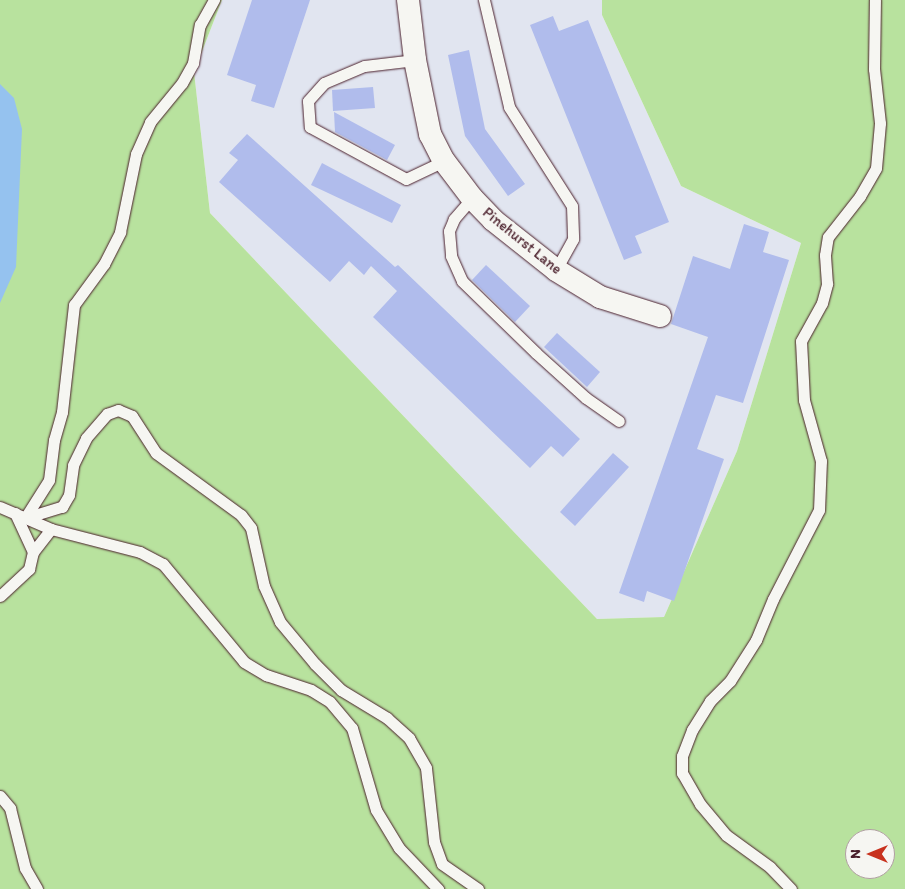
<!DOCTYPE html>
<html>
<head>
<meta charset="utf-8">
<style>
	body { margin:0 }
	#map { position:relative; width:905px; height:889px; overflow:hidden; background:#f6f6f2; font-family:Itim,sans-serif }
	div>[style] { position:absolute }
	.built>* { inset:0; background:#e1e5f0 }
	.green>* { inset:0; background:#b8e29e }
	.water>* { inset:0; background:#95c2ef }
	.building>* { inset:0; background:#b0bcec }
	.roads { filter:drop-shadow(0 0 1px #4a1f2b) drop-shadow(0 0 1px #4a1f2b) }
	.service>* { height:11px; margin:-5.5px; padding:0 5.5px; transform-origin:5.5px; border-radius:5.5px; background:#f6f6f2 }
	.minor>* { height:22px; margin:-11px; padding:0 11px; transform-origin:11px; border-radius:11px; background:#f6f6f2 }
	span { translate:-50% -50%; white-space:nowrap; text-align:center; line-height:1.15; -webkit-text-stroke:5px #f6f6f2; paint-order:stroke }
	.street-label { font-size:15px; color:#4a1f2b }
	.north { position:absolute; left:845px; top:829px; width:50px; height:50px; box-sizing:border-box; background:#f6f6f2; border:1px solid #b1a0a2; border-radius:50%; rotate:270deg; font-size:14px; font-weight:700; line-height:20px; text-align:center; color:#4a1f2b }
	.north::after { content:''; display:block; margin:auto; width:18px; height:22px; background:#c8321e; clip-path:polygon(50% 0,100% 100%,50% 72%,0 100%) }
</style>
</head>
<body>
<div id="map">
	<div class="built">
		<div style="clip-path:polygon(222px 0,602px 0,602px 15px,681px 186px,801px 243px,737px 451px,664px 617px,597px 619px,210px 213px,194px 72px)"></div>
	</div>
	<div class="green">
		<div style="clip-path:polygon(evenodd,0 0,222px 0,194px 72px,210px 213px,597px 619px,664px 617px,737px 451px,801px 243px,681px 186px,602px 15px,602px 0,905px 0,905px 889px,0 889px,0 0,855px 839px,885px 839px,885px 869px,855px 869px,855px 839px)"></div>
	</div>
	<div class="water">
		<div style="clip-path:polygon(0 84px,14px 98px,22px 129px,16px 267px,0 303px)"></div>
	</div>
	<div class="building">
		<div style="clip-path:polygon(252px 0,310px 0,274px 108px,251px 101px,256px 85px,227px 75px)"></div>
		<div style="clip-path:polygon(553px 16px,559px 31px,588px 20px,669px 222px,635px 236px,642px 253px,624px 260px,530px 25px)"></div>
		<div style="clip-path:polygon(469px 50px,485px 129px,525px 184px,508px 196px,465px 136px,448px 55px)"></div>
		<div style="clip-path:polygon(373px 87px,375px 108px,333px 111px,332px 90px)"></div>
		<div style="clip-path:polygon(334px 112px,395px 145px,387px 160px,335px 132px)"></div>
		<div style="clip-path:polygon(247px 134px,395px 267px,398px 265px,580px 439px,563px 457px,551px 446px,530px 468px,373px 317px,397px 291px,371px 266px,364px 275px,349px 261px,330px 282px,219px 182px,238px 160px,229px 153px)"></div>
		<div style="clip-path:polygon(322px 163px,401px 205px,392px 223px,311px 185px)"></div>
		<div style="clip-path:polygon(744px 224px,769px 232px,763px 252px,789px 260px,743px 403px,716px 395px,697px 449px,724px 459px,674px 601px,647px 591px,644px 602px,619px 593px,708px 337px,671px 324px,693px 256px,730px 269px)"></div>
		<div style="clip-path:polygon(486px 265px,530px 306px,515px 322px,472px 280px)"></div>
		<div style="clip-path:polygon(557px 333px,600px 372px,587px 387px,544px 347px)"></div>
		<div style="clip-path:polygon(613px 453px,629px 467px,575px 526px,560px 512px)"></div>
	</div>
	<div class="roads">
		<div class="service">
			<div style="left:484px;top:0;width:110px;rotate:76.8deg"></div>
			<div style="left:509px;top:107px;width:117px;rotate:57.5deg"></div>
			<div style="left:572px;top:206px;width:33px;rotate:88deg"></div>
			<div style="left:573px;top:239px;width:35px;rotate:119deg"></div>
			<div style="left:415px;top:60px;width:51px;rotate:173.3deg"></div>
			<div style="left:364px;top:66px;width:43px;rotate:157deg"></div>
			<div style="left:324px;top:83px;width:24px;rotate:132deg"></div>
			<div style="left:308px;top:101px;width:26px;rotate:86deg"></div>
			<div style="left:310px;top:127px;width:109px;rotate:28.4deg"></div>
			<div style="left:406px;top:179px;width:42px;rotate:-25.3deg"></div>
			<div style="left:472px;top:198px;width:28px;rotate:131deg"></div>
			<div style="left:454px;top:219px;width:13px;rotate:113deg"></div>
			<div style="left:449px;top:231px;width:25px;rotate:85deg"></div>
			<div style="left:451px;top:256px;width:27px;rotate:66deg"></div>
			<div style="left:462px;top:281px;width:103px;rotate:44.2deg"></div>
			<div style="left:536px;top:353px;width:67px;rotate:42deg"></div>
			<div style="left:586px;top:398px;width:40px;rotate:34.9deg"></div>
			<div style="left:0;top:507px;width:56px;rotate:23.3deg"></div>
			<div style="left:51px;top:529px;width:92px;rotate:14.5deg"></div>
			<div style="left:140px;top:552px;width:26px;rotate:28deg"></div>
			<div style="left:163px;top:564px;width:127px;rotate:50.4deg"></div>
			<div style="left:244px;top:662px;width:26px;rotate:31deg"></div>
			<div style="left:266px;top:675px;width:47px;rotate:18.4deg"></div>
			<div style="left:311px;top:690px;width:22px;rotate:32deg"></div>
			<div style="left:330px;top:702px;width:34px;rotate:50deg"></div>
			<div style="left:352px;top:728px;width:85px;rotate:73.7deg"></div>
			<div style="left:376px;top:810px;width:44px;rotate:58.8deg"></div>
			<div style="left:399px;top:848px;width:57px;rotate:46.4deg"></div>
			<div style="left:15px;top:513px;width:43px;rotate:65.2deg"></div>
			<div style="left:25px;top:518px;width:39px;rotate:-17deg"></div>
			<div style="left:62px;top:507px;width:14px;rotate:-60deg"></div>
			<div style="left:69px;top:495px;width:30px;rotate:-82deg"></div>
			<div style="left:73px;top:465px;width:30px;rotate:-64deg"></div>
			<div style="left:86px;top:438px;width:32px;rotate:-49deg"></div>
			<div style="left:107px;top:414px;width:12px;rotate:-20deg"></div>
			<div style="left:118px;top:410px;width:15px;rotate:23deg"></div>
			<div style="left:132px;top:416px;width:44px;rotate:57deg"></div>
			<div style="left:156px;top:453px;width:105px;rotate:36.1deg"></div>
			<div style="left:241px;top:515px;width:16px;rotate:52deg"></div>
			<div style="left:251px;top:528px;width:59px;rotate:77.4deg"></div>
			<div style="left:264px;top:586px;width:39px;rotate:66deg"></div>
			<div style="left:280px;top:622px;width:55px;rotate:50.2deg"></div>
			<div style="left:315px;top:664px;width:37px;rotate:45deg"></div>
			<div style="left:341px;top:690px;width:54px;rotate:31.3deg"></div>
			<div style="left:387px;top:718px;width:30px;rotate:42deg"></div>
			<div style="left:409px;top:738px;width:34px;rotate:60deg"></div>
			<div style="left:426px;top:768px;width:74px;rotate:83.8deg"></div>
			<div style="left:434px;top:842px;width:23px;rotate:70deg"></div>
			<div style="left:442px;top:864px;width:44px;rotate:34.8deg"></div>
			<div style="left:25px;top:518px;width:45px;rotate:-57.7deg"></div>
			<div style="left:49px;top:480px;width:40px;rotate:-82.9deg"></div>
			<div style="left:54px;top:440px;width:29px;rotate:-74deg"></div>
			<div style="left:62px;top:412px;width:108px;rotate:-83.6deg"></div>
			<div style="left:74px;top:305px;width:51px;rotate:-53.8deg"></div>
			<div style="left:104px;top:264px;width:36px;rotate:-63deg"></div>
			<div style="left:120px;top:232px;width:80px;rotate:-78.4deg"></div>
			<div style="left:136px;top:154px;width:35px;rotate:-66deg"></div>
			<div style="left:150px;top:122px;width:50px;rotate:-50.6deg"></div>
			<div style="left:182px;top:83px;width:23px;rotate:-61deg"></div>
			<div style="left:193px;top:63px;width:39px;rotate:-80deg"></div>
			<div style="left:200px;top:25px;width:29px;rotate:-61deg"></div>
			<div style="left:0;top:596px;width:40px;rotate:-43deg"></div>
			<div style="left:29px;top:569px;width:17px;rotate:-77deg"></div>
			<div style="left:33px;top:552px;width:29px;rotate:-52deg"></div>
			<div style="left:0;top:796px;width:16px;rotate:50deg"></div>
			<div style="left:10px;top:808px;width:62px;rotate:76deg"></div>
			<div style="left:25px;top:868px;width:24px;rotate:60deg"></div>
			<div style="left:791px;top:889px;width:30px;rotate:-134deg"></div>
			<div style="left:770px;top:867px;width:54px;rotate:-144deg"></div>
			<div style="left:726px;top:835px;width:40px;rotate:-130deg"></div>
			<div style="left:700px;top:804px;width:36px;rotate:-120deg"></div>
			<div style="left:682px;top:773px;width:17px;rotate:-90deg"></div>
			<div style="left:682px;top:756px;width:28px;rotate:-69deg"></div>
			<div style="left:692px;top:730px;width:34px;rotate:-58deg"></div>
			<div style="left:710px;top:701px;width:28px;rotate:-45deg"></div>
			<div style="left:730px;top:681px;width:49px;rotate:-57.6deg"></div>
			<div style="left:756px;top:640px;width:44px;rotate:-67.5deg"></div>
			<div style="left:773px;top:599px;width:100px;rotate:-62.7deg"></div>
			<div style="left:819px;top:510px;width:49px;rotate:-87.7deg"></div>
			<div style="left:821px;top:461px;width:63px;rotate:-105.6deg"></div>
			<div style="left:804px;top:400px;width:59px;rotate:-92.9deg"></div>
			<div style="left:801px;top:341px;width:43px;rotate:-61.1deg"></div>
			<div style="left:822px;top:303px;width:20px;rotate:-75deg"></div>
			<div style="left:827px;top:284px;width:29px;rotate:-94deg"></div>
			<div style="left:825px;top:255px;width:18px;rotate:-81deg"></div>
			<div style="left:828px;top:237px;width:52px;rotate:-52deg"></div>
			<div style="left:860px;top:196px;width:32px;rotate:-60deg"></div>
			<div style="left:876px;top:168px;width:45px;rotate:-84.9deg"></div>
			<div style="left:880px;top:123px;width:54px;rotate:-96.3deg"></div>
			<div style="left:874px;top:69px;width:69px;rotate:-89.2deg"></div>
		</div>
		<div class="minor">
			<div style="left:408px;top:0;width:60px;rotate:83.3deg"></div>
			<div style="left:415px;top:60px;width:76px;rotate:78.5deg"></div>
			<div style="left:430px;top:134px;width:30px;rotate:63deg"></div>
			<div style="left:444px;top:161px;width:46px;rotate:52.9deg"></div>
			<div style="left:472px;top:198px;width:30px;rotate:46deg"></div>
			<div style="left:493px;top:220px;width:80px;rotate:38.4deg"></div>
			<div style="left:556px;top:270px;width:52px;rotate:31.5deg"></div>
			<div style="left:600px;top:297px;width:63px;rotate:17.6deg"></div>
		</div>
	</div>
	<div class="street-label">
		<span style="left:522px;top:241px;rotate:39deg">Pinehurst Lane</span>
	</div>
	<div class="north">N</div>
</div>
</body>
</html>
